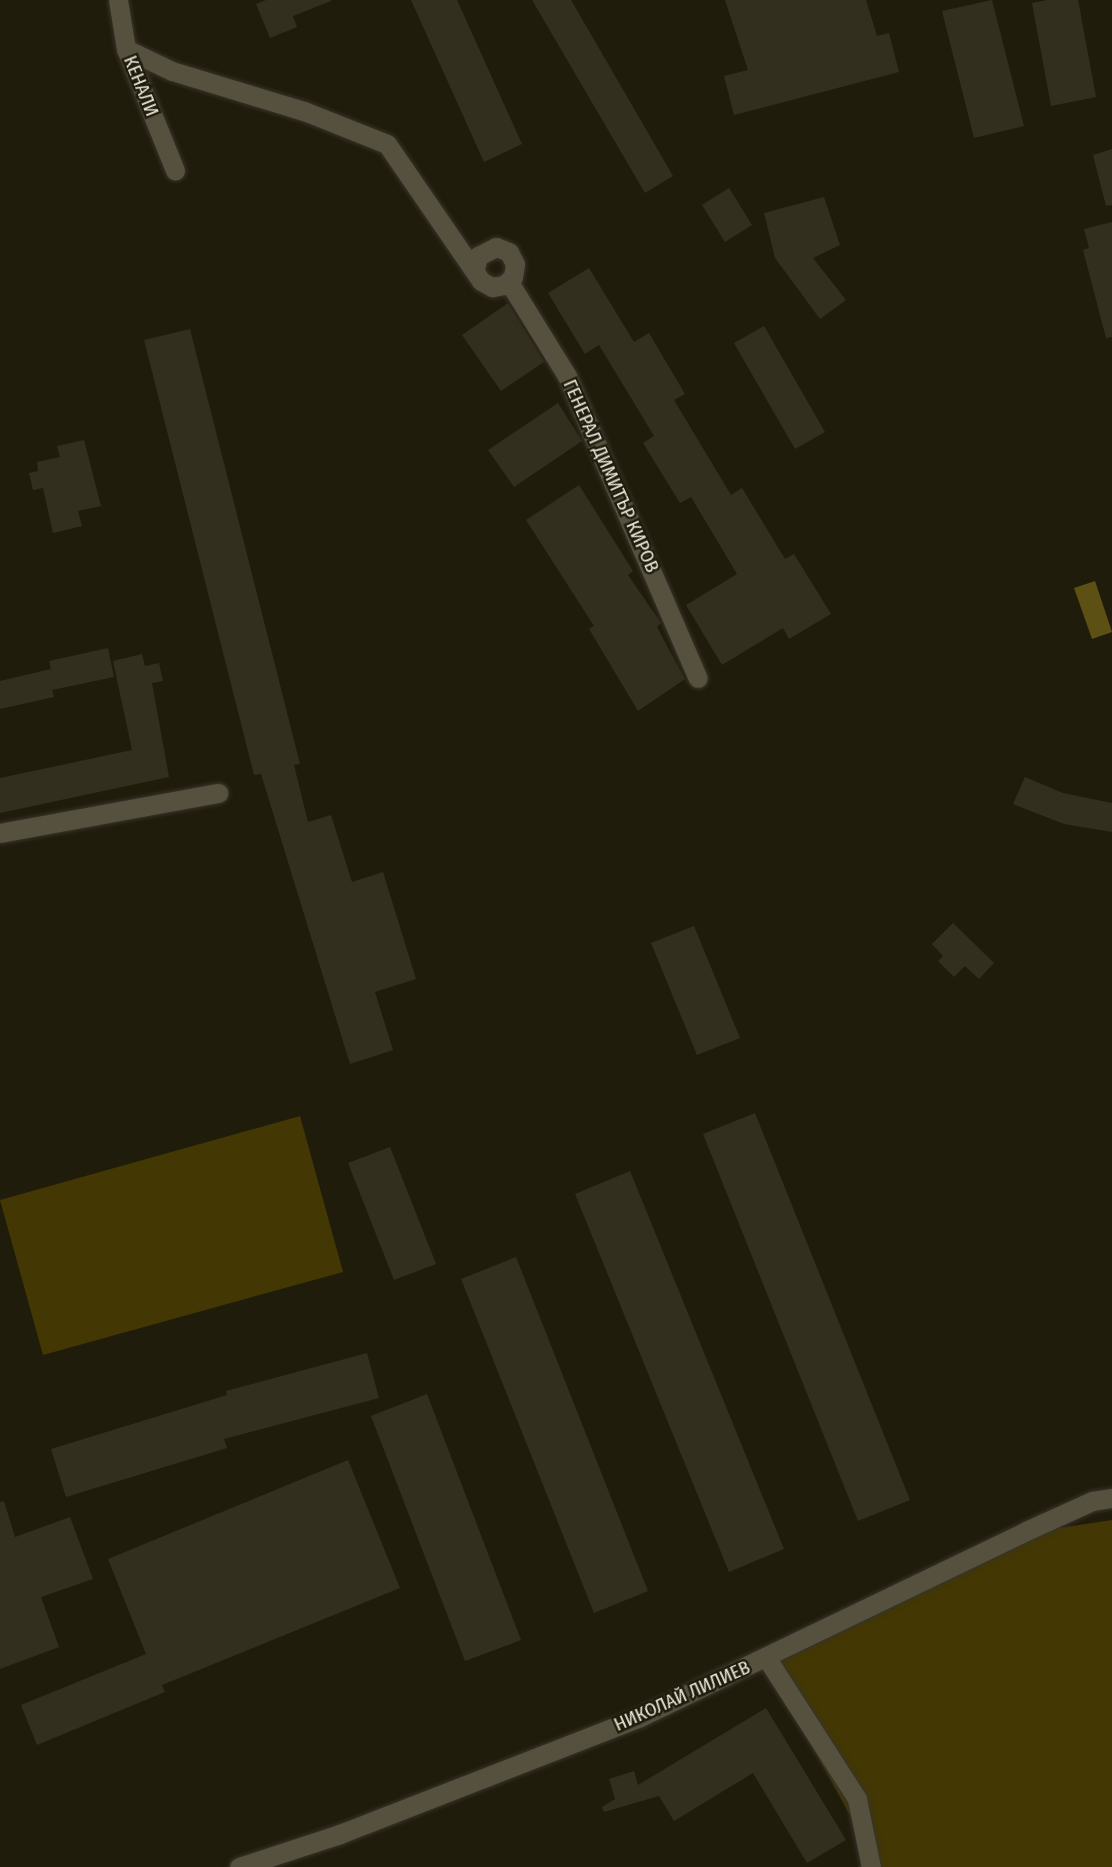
<!DOCTYPE html>
<html>
<head>
<meta charset="utf-8">
<style>
	body { margin:0 }
	#map { position:relative; width:1112px; height:1867px; overflow:hidden; background:#201c0b; font-family:"Fira Sans Condensed",sans-serif }
	div>[style] { position:absolute }
	.green>* { inset:0; background:#433803 }
	.water>* { inset:0; background:#5d5015 }
	.building>* { inset:0; background:#332f1e }
	.roads { filter:drop-shadow(0 0 2px #37332c) drop-shadow(0 0 2px #37332c) }
	.minor>* { height:19px; margin:-9.5px; padding:0 9.5px; transform-origin:9.5px; border-radius:9.5px; background:#56513f }
	span { translate:-50% -50%; white-space:nowrap; text-align:center; line-height:1.15; -webkit-text-stroke:5px #201c0b; paint-order:stroke }
	.street-label { font-size:19px; color:#eae8dd }
</style>
</head>
<body>
<div id="map">
	<div class="green">
		<div style="clip-path:polygon(300px 1116px,343px 1272px,43px 1355px,0 1200px)"></div>
		<div style="clip-path:polygon(1112px 1520px,1112px 1867px,858px 1867px,862px 1864px,863px 1839px,769px 1667px,1052px 1529px)"></div>
	</div>
	<div class="water">
		<div style="clip-path:polygon(1095px 581px,1112px 632px,1092px 639px,1074px 588px)"></div>
	</div>
	<div class="building">
		<div style="clip-path:polygon(266px 0,331px 0,331px 1px,293px 16px,297px 27px,270px 38px,256px 4px)"></div>
		<div style="clip-path:polygon(411px 0,457px 0,522px 144px,484px 162px)"></div>
		<div style="clip-path:polygon(532px 0,571px 0,673px 176px,645px 193px)"></div>
		<div style="clip-path:polygon(725px 0,866px 0,877px 36px,889px 33px,899px 72px,734px 115px,724px 76px,748px 70px)"></div>
		<div style="clip-path:polygon(992px 0,1024px 126px,974px 138px,942px 11px)"></div>
		<div style="clip-path:polygon(1047px 0,1078px 0,1096px 97px,1051px 106px,1032px 3px)"></div>
		<div style="clip-path:polygon(1112px 149px,1112px 205px,1106px 206px,1093px 155px)"></div>
		<div style="clip-path:polygon(729px 188px,752px 225px,725px 242px,702px 205px)"></div>
		<div style="clip-path:polygon(824px 197px,840px 245px,813px 258px,846px 300px,820px 319px,775px 258px,764px 213px)"></div>
		<div style="clip-path:polygon(1112px 222px,1112px 337px,1106px 338px,1083px 250px,1089px 248px,1084px 229px)"></div>
		<div style="clip-path:polygon(589px 268px,634px 342px,649px 333px,685px 394px,674px 400px,731px 495px,742px 488px,785px 559px,794px 554px,831px 614px,789px 639px,783px 628px,722px 665px,686px 605px,737px 574px,691px 497px,680px 503px,643px 443px,654px 436px,599px 345px,585px 354px,548px 293px)"></div>
		<div style="clip-path:polygon(508px 303px,544px 362px,501px 391px,462px 335px)"></div>
		<div style="clip-path:polygon(764px 326px,825px 432px,795px 449px,734px 343px)"></div>
		<div style="clip-path:polygon(190px 329px,300px 764px,294px 765px,308px 822px,331px 815px,352px 882px,383px 872px,416px 979px,375px 992px,393px 1050px,350px 1064px,261px 774px,254px 775px,144px 340px)"></div>
		<div style="clip-path:polygon(558px 403px,582px 441px,514px 487px,488px 450px)"></div>
		<div style="clip-path:polygon(84px 440px,101px 506px,78px 511px,82px 526px,53px 533px,43px 488px,33px 490px,29px 473px,38px 471px,37px 462px,60px 457px,57px 446px)"></div>
		<div style="clip-path:polygon(579px 485px,633px 571px,628px 575px,661px 623px,657px 627px,685px 679px,638px 711px,589px 629px,594px 626px,526px 520px)"></div>
		<div style="clip-path:polygon(108px 648px,114px 677px,52px 690px,54px 697px,0 709px,0 681px,51px 669px,49px 661px)"></div>
		<div style="clip-path:polygon(142px 654px,145px 666px,159px 663px,163px 681px,152px 683px,169px 777px,0 813px,0 778px,132px 750px,113px 661px)"></div>
		<div style="clip-path:polygon(1025px 777px,1063px 793px,1112px 803px,1112px 832px,1064px 824px,1013px 804px)"></div>
		<div style="clip-path:polygon(953px 923px,994px 963px,979px 979px,965px 966px,954px 977px,938px 961px,943px 956px,932px 944px)"></div>
		<div style="clip-path:polygon(694px 926px,740px 1038px,697px 1055px,651px 943px)"></div>
		<div style="clip-path:polygon(755px 1113px,910px 1500px,858px 1521px,703px 1134px)"></div>
		<div style="clip-path:polygon(390px 1147px,436px 1264px,394px 1280px,348px 1163px)"></div>
		<div style="clip-path:polygon(630px 1171px,784px 1549px,729px 1572px,575px 1194px)"></div>
		<div style="clip-path:polygon(516px 1257px,648px 1591px,594px 1613px,461px 1279px)"></div>
		<div style="clip-path:polygon(367px 1353px,379px 1398px,224px 1439px,227px 1448px,66px 1497px,51px 1449px,227px 1395px,226px 1391px)"></div>
		<div style="clip-path:polygon(427px 1394px,521px 1640px,465px 1661px,371px 1416px)"></div>
		<div style="clip-path:polygon(348px 1460px,400px 1588px,162px 1685px,165px 1692px,37px 1745px,21px 1705px,146px 1654px,108px 1559px)"></div>
		<div style="clip-path:polygon(4px 1501px,15px 1537px,70px 1517px,93px 1579px,41px 1597px,59px 1647px,0 1669px,0 1502px)"></div>
		<div style="clip-path:polygon(766px 1708px,846px 1840px,807px 1863px,753px 1773px,674px 1821px,659px 1796px,604px 1812px,602px 1807px,615px 1799px,609px 1779px,634px 1771px,638px 1785px)"></div>
	</div>
	<div class="roads">
		<div class="minor">
			<div style="left:118px;top:0;width:50px;rotate:80.7deg"></div>
			<div style="left:126px;top:49px;width:131px;rotate:68deg"></div>
			<div style="left:126px;top:49px;width:51px;rotate:25.6deg"></div>
			<div style="left:172px;top:71px;width:138px;rotate:16.9deg"></div>
			<div style="left:304px;top:111px;width:89px;rotate:21.7deg"></div>
			<div style="left:387px;top:144px;width:166px;rotate:55.5deg"></div>
			<div style="left:481px;top:281px;width:13px;rotate:29deg"></div>
			<div style="left:492px;top:287px;width:12px;rotate:-9deg"></div>
			<div style="left:504px;top:285px;width:12px;rotate:-42deg"></div>
			<div style="left:513px;top:277px;width:13px;rotate:-81deg"></div>
			<div style="left:515px;top:264px;width:13px;rotate:-117deg"></div>
			<div style="left:509px;top:252px;width:14px;rotate:-159deg"></div>
			<div style="left:496px;top:247px;width:20px;rotate:153deg"></div>
			<div style="left:478px;top:256px;width:13px;rotate:103deg"></div>
			<div style="left:509px;top:282px;width:110px;rotate:58.3deg"></div>
			<div style="left:567px;top:376px;width:329px;rotate:66.6deg"></div>
			<div style="left:0;top:833px;width:222px;rotate:-10.4deg"></div>
			<div style="left:766px;top:1657px;width:169px;rotate:57.3deg"></div>
			<div style="left:857px;top:1799px;width:69px;rotate:78.4deg"></div>
			<div style="left:239px;top:1867px;width:106px;rotate:-18.1deg"></div>
			<div style="left:340px;top:1834px;width:322px;rotate:-21.3deg"></div>
			<div style="left:640px;top:1717px;width:428px;rotate:-25.7deg"></div>
			<div style="left:1026px;top:1531px;width:72px;rotate:-24.4deg"></div>
			<div style="left:1092px;top:1501px;width:20px;rotate:-9deg"></div>
		</div>
	</div>
	<div class="street-label">
		<span style="left:141px;top:86px;rotate:68deg">КЕНАЛИ</span>
		<span style="left:611px;top:476px;rotate:66deg">ГЕНЕРАЛ ДИМИТЪР КИРОВ</span>
		<span style="left:682px;top:1696px;rotate:-24deg">НИКОЛАЙ ЛИЛИЕВ</span>
	</div>
</div>
</body>
</html>
